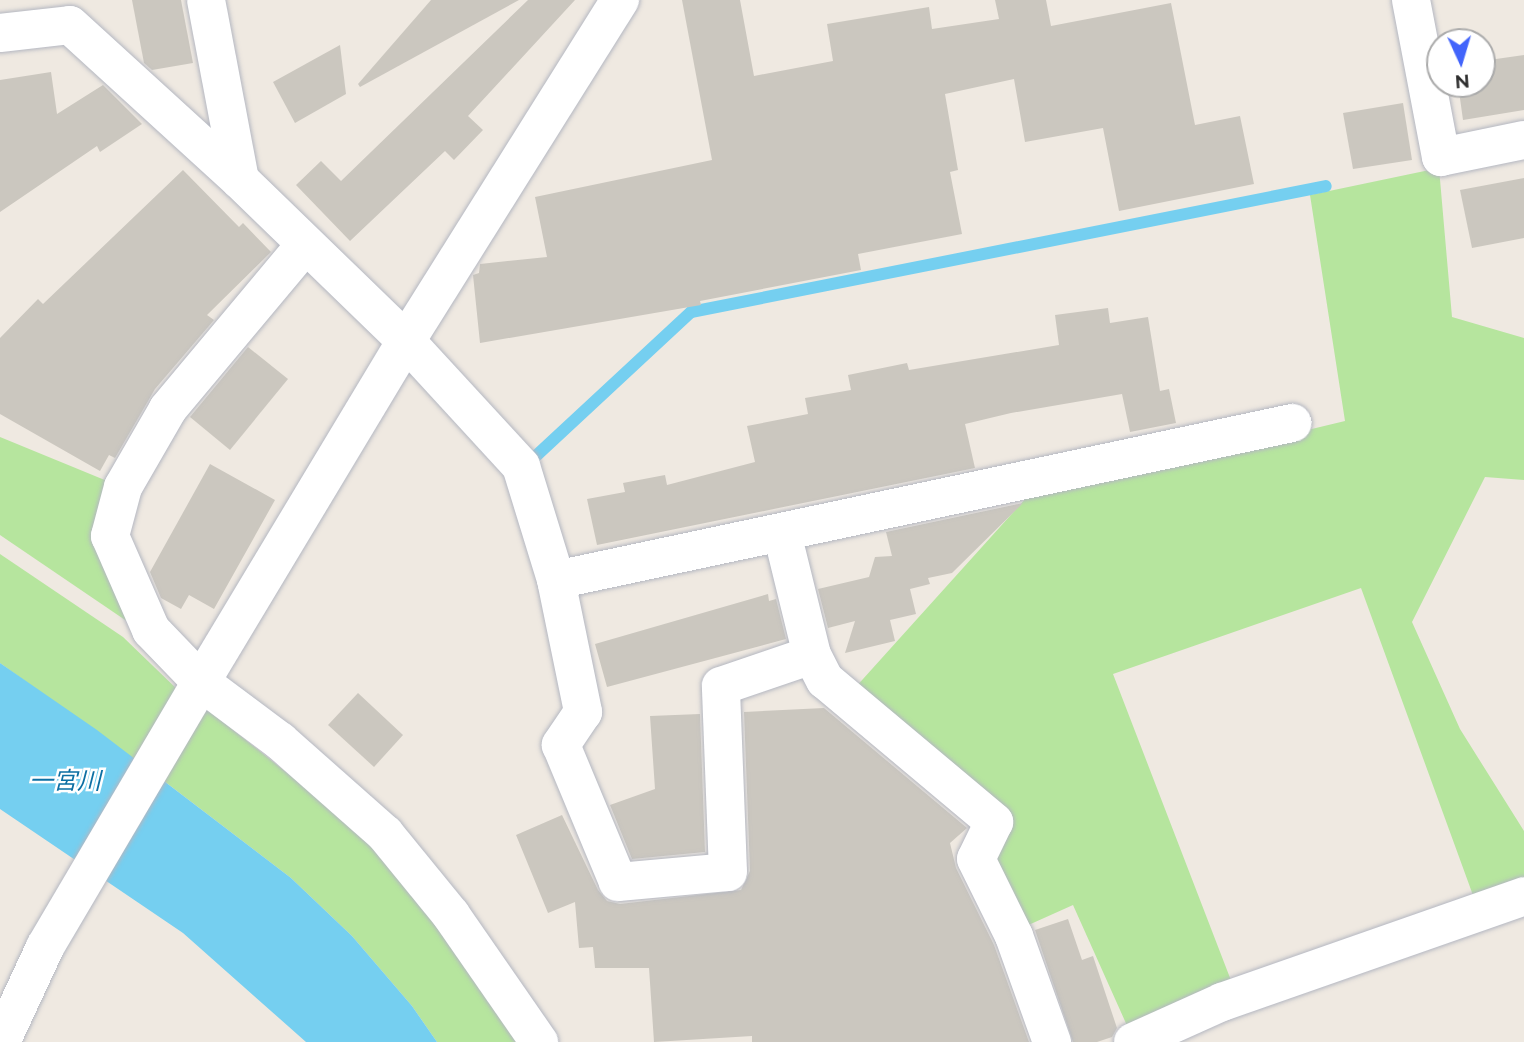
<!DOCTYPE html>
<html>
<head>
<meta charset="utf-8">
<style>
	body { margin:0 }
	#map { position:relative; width:1524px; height:1042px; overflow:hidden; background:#efe9e1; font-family:Raleway,"Noto Sans JP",sans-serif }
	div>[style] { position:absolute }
	.green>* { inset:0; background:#b6e59e }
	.water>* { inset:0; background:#75cff0 }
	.stream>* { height:12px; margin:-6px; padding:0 6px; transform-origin:6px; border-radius:6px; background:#75cff0 }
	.building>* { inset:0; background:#cbc7bf }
	.roads { filter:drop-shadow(0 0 2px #b4b7c1) drop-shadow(0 0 2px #b4b7c1) }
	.minor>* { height:38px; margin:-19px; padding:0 19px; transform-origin:19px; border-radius:19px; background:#fff }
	span { translate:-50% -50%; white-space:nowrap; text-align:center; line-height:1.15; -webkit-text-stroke:5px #fff; paint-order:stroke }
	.water-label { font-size:24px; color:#0d6fa3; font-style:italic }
	.north { position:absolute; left:1426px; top:28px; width:70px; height:70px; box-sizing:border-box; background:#fff; border:2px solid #ababab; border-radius:50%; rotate:176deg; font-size:19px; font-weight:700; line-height:28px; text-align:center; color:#2e2e2e }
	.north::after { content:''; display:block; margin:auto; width:24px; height:32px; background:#4264fb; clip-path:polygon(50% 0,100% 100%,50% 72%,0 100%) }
</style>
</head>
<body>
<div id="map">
	<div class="green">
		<div style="clip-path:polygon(1439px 168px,1452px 317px,1524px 338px,1524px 480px,1485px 477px,1412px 622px,1460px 729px,1524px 831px,1524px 881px,1474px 898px,1361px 588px,1113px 674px,1232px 983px,1129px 1030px,1073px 905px,1024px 927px,988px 859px,1005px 819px,854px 689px,1027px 497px,1345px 421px,1310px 195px)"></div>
		<div style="clip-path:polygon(0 437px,112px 483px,131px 624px,0 535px)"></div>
		<div style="clip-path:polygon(0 554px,123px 637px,180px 692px,138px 762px,0 663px)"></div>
		<div style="clip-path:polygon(203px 706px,375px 843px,475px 971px,520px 1042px,437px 1042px,412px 1006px,352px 936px,291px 878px,160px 778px)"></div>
	</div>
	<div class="water">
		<div style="clip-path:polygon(0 663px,97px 730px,291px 878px,352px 936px,412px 1006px,437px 1042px,306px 1042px,183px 933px,0 809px)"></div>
	</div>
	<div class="stream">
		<div style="left:537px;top:455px;width:210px;rotate:-42.9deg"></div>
		<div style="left:691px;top:312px;width:647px;rotate:-11.22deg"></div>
	</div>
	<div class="building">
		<div style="clip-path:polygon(132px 0,181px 0,193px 63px,152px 70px,144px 63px)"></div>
		<div style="clip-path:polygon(431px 0,519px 0,360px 87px,358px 84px)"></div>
		<div style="clip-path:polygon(528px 0,575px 0,468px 116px,483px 130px,454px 160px,445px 151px,350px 241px,296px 185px,321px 161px,341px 181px)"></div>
		<div style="clip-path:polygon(682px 0,740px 0,754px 76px,833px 61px,827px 24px,929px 7px,932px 29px,999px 19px,995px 0,1046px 0,1051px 26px,1171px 3px,1195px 125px,1240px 116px,1254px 184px,1119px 211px,1103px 128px,1025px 142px,1014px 79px,945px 94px,958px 170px,950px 172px,962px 234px,858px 254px,861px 270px,700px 301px,701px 305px,480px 343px,473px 275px,479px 273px,480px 264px,547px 257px,535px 197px,712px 160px)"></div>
		<div style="clip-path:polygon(340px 45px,346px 94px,295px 123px,273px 82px)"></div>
		<div style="clip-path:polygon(1524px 55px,1524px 110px,1463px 120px,1458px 84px,1482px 84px,1482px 61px)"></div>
		<div style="clip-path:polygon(51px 72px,57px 114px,103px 85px,142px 124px,100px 152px,97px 146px,0 212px,0 80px)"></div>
		<div style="clip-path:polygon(1403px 103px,1412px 160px,1353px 169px,1343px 113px)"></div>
		<div style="clip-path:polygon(183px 170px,239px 227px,243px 223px,271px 252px,207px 315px,214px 320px,155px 389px,115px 458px,109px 455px,100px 471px,0 414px,0 338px,38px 299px,43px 304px)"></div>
		<div style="clip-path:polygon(1524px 178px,1524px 238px,1472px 248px,1460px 190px)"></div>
		<div style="clip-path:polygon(1108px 308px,1110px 323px,1148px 317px,1160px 391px,1169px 389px,1176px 423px,1130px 432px,1122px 394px,1011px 413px,965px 424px,975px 468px,597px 545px,587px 499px,625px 492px,623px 483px,665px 475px,667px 485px,755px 462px,747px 426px,808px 414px,805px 398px,851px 390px,848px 375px,907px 363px,909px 370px,1059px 345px,1055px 315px)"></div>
		<div style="clip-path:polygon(248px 347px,288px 379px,230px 450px,190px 417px)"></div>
		<div style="clip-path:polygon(210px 464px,275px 500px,214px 609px,189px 595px,181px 609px,161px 598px,150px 572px)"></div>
		<div style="clip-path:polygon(1023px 503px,952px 573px,928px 578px,930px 584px,910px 589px,916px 614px,890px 620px,895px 641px,845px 653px,855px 621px,828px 628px,818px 589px,869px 577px,875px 557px,892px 556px,886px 532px)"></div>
		<div style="clip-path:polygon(768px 594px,769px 601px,776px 599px,786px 639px,607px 687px,595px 644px)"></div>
		<div style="clip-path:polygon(358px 693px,403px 735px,374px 767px,328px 725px)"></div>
		<div style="clip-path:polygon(824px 708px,967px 828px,950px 843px,956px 868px,994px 945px,1029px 1042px,752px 1042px,752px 1036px,654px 1042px,649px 968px,595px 968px,593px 947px,579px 948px,575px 902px,548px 913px,516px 835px,562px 815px,598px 890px,607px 901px,620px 904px,741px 890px,750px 871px,744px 712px)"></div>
		<div style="clip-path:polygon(700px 714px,705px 852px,632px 859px,610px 805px,655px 789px,650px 716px)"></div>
		<div style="clip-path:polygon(1068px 919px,1082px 960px,1093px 956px,1117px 1028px,1112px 1037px,1097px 1042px,1073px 1042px,1035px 930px)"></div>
	</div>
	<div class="roads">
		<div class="minor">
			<div style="left:206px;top:0;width:183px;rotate:79.3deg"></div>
			<div style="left:240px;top:180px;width:231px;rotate:44.1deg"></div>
			<div style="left:406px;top:341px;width:170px;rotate:47.4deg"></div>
			<div style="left:521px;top:466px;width:119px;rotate:72.9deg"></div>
			<div style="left:556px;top:580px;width:135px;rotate:78.4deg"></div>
			<div style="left:583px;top:712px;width:40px;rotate:124deg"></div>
			<div style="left:561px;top:745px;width:148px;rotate:67.4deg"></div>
			<div style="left:618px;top:882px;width:110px;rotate:-5.2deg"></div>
			<div style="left:728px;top:872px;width:186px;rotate:-92.2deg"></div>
			<div style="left:721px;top:686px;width:96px;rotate:-18.8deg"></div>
			<div style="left:1411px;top:0;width:160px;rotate:79.2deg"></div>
			<div style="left:1441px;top:157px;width:85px;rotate:-11.6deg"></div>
			<div style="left:0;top:33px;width:70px;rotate:-6.5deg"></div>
			<div style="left:70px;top:25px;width:230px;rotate:42.4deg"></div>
			<div style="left:305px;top:245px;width:214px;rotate:129.9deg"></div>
			<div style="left:168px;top:409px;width:90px;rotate:120deg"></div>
			<div style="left:123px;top:487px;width:51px;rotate:104.9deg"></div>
			<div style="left:110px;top:536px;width:103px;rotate:66.4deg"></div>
			<div style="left:151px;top:630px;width:72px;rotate:46.1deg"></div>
			<div style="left:201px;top:682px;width:99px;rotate:36.8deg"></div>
			<div style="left:280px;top:741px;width:140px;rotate:41.5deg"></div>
			<div style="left:385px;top:834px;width:104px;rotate:50.8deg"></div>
			<div style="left:451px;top:915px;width:155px;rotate:55.3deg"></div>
			<div style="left:782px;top:533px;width:126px;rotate:76.2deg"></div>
			<div style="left:812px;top:655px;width:28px;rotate:63deg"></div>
			<div style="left:825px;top:680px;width:221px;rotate:40deg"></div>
			<div style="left:994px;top:822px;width:41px;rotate:115.9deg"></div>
			<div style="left:976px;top:859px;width:86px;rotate:63.7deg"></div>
			<div style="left:1014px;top:936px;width:113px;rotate:70.3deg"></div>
			<div style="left:556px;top:580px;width:753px;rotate:-12.04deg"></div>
			<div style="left:1px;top:1042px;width:105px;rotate:-65.1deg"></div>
			<div style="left:45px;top:947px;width:308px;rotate:-59.5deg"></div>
			<div style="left:201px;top:682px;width:398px;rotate:-59deg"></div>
			<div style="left:406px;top:341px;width:403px;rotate:-57.9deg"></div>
			<div style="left:1133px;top:1042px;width:98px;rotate:-24.2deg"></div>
			<div style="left:1222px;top:1002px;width:320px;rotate:-19.3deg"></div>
		</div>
	</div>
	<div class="water-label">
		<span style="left:65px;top:781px">一宮川</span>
	</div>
	<div class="north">N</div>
</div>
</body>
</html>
